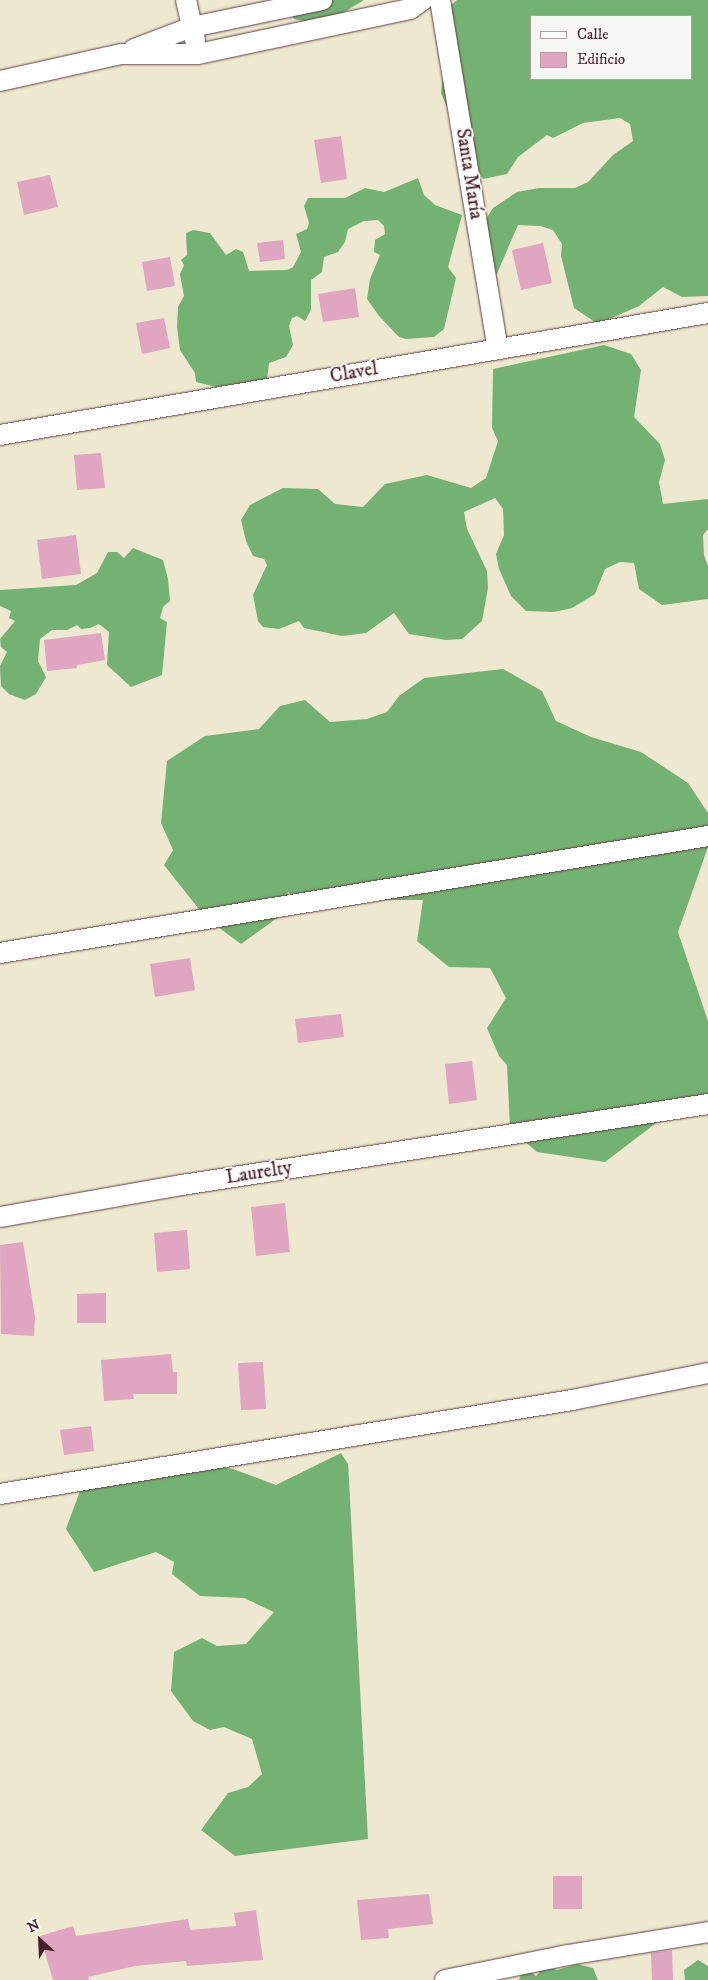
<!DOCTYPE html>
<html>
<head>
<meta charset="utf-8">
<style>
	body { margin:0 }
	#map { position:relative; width:708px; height:1980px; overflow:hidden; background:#ede8cf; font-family:"IM FELL DW Pica",serif }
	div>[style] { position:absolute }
	.forest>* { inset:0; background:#74b273 }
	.building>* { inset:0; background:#e0a5c1 }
	.roads { filter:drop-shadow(0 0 1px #623d44) drop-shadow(0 0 1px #623d44) }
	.street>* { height:20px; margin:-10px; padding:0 10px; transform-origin:10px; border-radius:10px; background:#fff }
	span { translate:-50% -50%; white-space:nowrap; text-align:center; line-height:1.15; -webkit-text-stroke:4px #f6f6f2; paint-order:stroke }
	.street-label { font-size:19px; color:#4a1f2b }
	.legend { position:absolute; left:530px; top:15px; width:162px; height:65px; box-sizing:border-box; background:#f6f6f2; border:1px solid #b1a0a2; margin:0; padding:6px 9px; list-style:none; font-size:15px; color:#4a1f2b }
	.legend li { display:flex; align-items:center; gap:10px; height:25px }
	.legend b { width:25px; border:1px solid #b1a0a2 }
	.north { position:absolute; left:15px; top:1915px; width:50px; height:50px; -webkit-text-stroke:4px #f6f6f2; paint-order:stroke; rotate:335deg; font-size:14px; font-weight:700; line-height:20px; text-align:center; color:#4a1f2b }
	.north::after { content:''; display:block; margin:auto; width:18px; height:22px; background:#4a1f2b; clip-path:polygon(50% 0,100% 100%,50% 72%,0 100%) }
</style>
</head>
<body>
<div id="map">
	<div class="forest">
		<div style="clip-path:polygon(284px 0,364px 0,333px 19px,313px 23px,294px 19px)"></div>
		<div style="clip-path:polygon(evenodd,457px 0,708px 0,708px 296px,682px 297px,663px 287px,639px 306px,598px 324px,574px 308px,561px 256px,562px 244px,553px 230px,540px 226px,518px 225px,492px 285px,474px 238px,493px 208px,517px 192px,539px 188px,575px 188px,588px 182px,613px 155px,633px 141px,630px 124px,620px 118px,583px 123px,553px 138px,547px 135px,518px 157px,507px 174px,483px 179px,472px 165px,441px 93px,450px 6px,457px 0,532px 16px,692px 16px,692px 79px,532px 79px,532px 16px)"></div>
		<div style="clip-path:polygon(418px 178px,424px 195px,435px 205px,462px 215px,448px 267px,456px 278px,444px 329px,434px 337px,406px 339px,399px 337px,379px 316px,367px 299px,370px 279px,380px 255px,374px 252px,375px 240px,385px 234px,384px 226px,378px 220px,364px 221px,348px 229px,345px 242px,338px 252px,324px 257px,322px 272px,311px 280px,311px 310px,305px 321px,297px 316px,292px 318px,289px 326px,293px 345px,286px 357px,269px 363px,267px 380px,216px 387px,196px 382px,195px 373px,180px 350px,177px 327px,178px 307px,184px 296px,180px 274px,184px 265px,181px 260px,187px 255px,186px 233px,193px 230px,210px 233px,226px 255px,236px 249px,243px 252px,249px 271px,287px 270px,293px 267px,301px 252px,296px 234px,307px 229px,309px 223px,304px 206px,308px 198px,345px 198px,365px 188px,384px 192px)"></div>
		<div style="clip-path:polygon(604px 345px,631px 354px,641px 370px,634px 417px,660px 444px,665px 460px,659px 482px,663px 504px,708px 499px,708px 529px,703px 535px,704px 555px,708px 566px,708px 599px,662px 605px,639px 589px,634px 563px,620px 562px,605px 569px,595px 594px,572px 608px,554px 612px,526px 611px,511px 596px,499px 569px,496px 554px,504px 535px,503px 509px,495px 498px,464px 512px,467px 529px,487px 571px,488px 588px,482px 621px,462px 639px,446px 640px,409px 634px,394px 613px,366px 633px,342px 636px,304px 628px,299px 621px,279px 629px,263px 627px,258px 621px,253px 595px,267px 565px,264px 559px,253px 556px,246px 541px,241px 520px,250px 505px,283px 488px,318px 489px,335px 504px,363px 507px,385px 484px,427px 475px,471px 488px,486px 478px,498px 441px,492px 428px,493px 369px)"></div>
		<div style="clip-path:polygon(133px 548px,163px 560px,168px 579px,170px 601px,163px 607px,160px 618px,167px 622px,162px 675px,131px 687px,107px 665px,109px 632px,99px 624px,90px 628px,81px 629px,77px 625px,67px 630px,52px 630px,40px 639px,38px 661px,46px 677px,36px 694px,25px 700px,9px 694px,1px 686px,0 666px,7px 652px,1px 647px,0 639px,15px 621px,9px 618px,11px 611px,0 606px,0 590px,76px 585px,97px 573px,108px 552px,117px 552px,124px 558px)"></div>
		<div style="clip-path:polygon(503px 669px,542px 691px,556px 721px,591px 737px,641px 752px,688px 783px,708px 813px,708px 847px,678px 932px,708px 1021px,708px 1094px,689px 1117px,664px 1117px,605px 1162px,537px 1152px,510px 1129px,507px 1065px,499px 1056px,487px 1028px,506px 998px,490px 968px,449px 967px,417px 941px,423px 900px,385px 900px,365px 895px,306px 905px,288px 892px,284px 913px,241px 944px,206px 918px,164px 865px,173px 850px,161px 823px,167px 761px,205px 736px,259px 729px,280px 706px,305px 700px,330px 722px,367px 719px,387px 712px,399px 696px,424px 678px)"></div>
		<div style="clip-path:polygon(341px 1453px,348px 1464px,348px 1461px,368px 1839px,235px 1856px,201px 1830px,228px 1793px,248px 1787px,262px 1774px,252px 1739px,224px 1727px,210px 1730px,193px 1721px,171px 1691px,174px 1652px,202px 1638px,217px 1646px,246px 1644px,274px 1612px,244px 1598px,200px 1596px,172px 1574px,174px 1562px,156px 1552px,94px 1572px,66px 1529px,80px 1491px,187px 1462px,233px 1469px,276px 1485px)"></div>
		<div style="clip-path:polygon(698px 1960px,708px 1966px,708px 1980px,685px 1980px,684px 1970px)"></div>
		<div style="clip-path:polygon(577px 1964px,593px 1968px,598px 1980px,519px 1980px,522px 1973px,528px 1970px,536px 1976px,546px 1965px,557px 1970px)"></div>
	</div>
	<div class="building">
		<div style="clip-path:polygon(341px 136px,347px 179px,321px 183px,314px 140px)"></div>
		<div style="clip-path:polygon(50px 175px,58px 207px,24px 215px,17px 182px)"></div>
		<div style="clip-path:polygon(283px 240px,285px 259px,260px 262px,257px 243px)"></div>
		<div style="clip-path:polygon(543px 243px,552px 283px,521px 290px,512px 250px)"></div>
		<div style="clip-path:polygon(170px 257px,175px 286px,147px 291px,142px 262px)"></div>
		<div style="clip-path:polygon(355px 288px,359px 317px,323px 322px,318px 294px)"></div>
		<div style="clip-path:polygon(164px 318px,170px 348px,142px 354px,136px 323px)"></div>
		<div style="clip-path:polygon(101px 453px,105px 488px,77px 490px,74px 455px)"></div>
		<div style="clip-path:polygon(76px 535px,81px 574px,42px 579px,37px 540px)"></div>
		<div style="clip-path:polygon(101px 633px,105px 660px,77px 665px,77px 668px,47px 671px,44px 640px)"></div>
		<div style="clip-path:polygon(190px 958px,195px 990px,155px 997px,150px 964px)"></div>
		<div style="clip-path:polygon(341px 1014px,344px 1037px,298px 1043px,295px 1019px)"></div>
		<div style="clip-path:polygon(472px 1061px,477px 1100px,449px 1104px,445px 1064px)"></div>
		<div style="clip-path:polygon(285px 1203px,290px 1252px,256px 1256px,251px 1207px)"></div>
		<div style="clip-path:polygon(187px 1230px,190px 1269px,157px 1272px,154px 1233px)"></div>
		<div style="clip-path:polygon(23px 1242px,35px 1317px,34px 1336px,1px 1334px,0 1245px)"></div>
		<div style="clip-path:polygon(106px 1293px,106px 1323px,77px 1323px,77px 1294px)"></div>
		<div style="clip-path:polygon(171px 1354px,173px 1372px,177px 1372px,177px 1394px,133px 1394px,134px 1399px,104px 1401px,101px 1360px)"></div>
		<div style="clip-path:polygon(263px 1362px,266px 1409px,241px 1410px,238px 1363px)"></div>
		<div style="clip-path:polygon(91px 1426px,94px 1451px,64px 1455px,60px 1430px)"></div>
		<div style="clip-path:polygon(553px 1876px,582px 1876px,582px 1909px,553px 1909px)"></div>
		<div style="clip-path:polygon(429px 1894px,433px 1924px,388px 1929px,389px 1938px,361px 1940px,357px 1900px)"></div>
		<div style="clip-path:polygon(256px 1910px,263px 1960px,187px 1966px,186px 1961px,135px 1966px,88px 1977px,89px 1980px,53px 1980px,40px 1936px,73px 1926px,76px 1936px,188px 1919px,190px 1930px,236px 1926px,234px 1913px)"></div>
		<div style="clip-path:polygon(672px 1950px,673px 1980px,652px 1980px,651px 1953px)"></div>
	</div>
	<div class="roads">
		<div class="street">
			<div style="left:186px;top:0;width:41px;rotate:77.3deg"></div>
			<div style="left:440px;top:0;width:354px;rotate:80.6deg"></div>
			<div style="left:134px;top:49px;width:62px;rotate:-20.8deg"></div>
			<div style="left:192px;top:27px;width:133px;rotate:-11.7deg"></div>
			<div style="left:0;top:81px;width:124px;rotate:-12.6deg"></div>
			<div style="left:121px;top:54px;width:77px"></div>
			<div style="left:198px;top:54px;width:217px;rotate:-12deg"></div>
			<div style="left:410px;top:9px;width:16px;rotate:-35deg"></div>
			<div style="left:0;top:435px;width:718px;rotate:-9.78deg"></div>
			<div style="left:0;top:953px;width:718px;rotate:-9.38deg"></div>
			<div style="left:0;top:1217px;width:185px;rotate:-10deg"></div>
			<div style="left:182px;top:1185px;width:532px;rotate:-8.75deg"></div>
			<div style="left:0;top:1494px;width:580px;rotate:-9.33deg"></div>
			<div style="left:572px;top:1400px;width:139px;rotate:-11.2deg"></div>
			<div style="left:445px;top:1980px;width:126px;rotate:-11.5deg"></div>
			<div style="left:568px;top:1955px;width:142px;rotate:-9.3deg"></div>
		</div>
	</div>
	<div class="street-label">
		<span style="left:469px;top:174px;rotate:81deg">Santa María</span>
		<span style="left:354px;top:373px;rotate:-10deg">Clavel</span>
		<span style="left:259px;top:1173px;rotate:-9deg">Laurelty</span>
	</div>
	<ul class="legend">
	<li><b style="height:6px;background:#fff"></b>Calle</li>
	<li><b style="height:14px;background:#e0a5c1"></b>Edificio</li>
	</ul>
	<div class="north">N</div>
</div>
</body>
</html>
